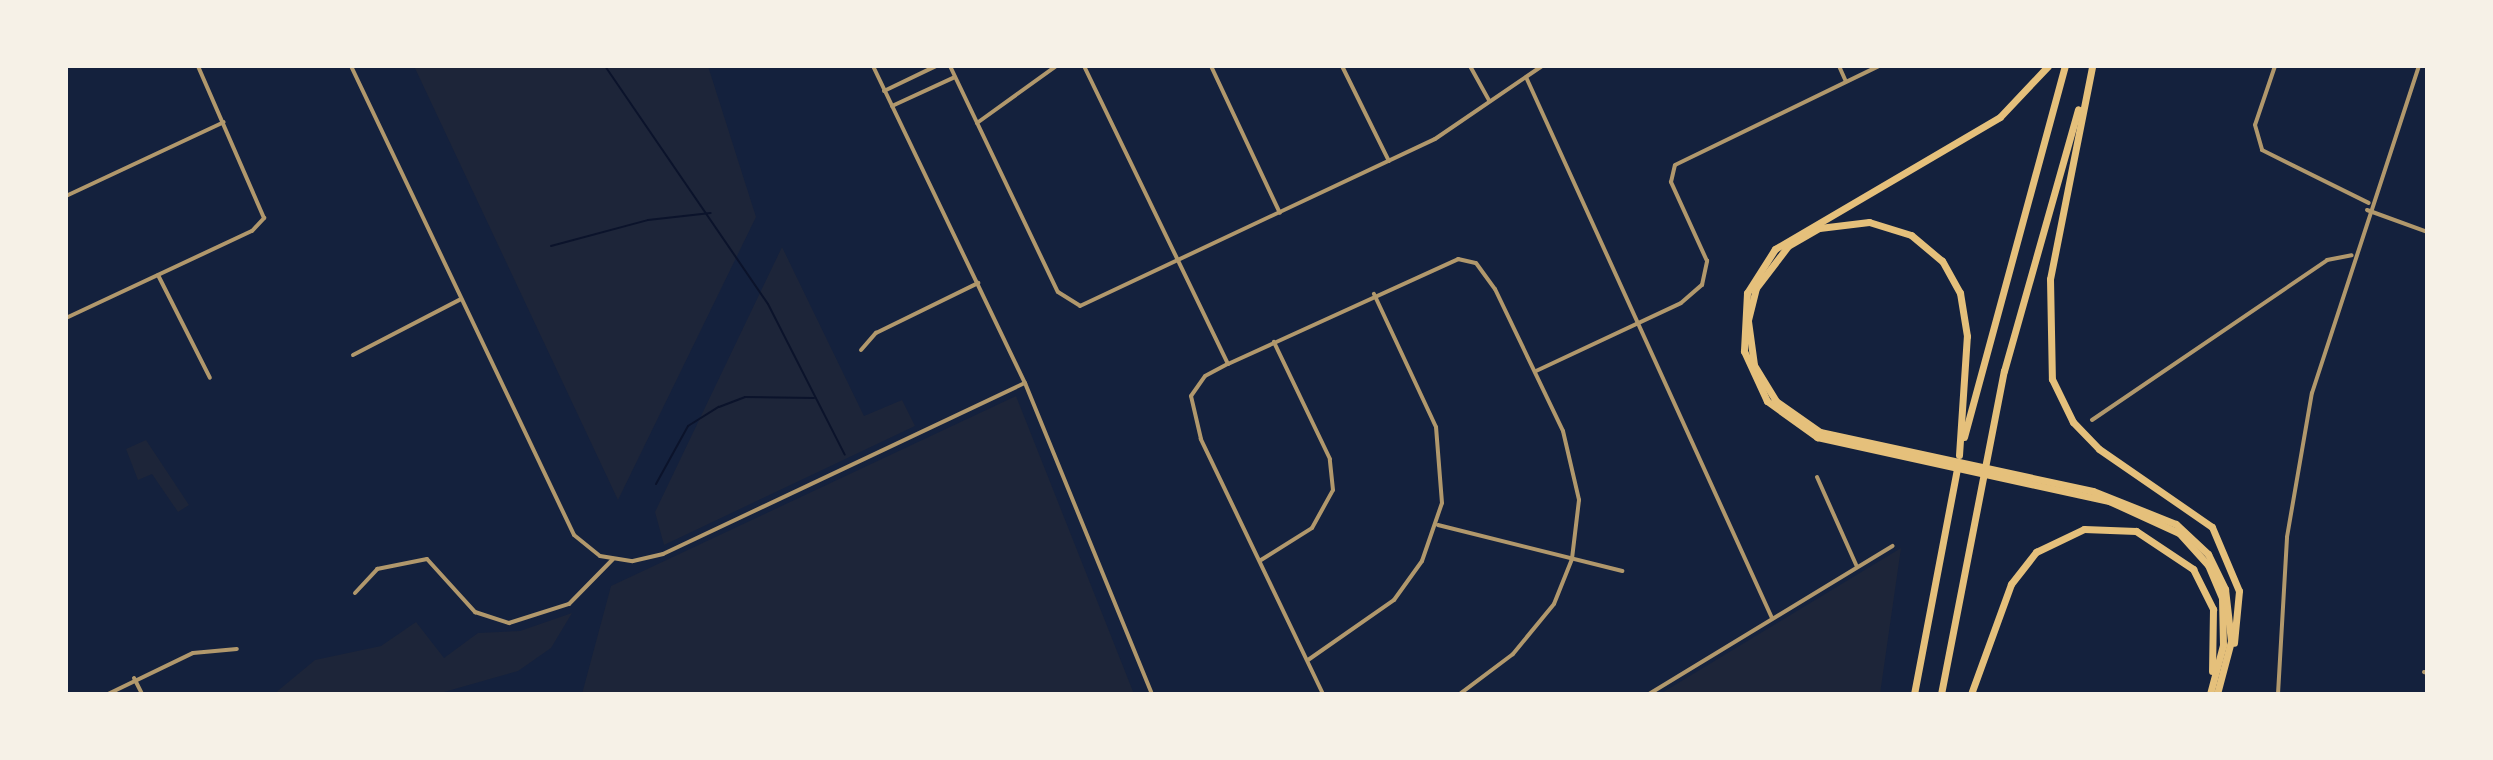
<!DOCTYPE html>
<html>
<head>
<meta charset="utf-8">
<style>
	body { margin:0 }
	#map { position:relative; width:2493px; height:760px; overflow:hidden; background:#14213d; font-family:Manrope,sans-serif }
	div>[style] { position:absolute }
	.green>* { inset:0; background:#1d2539 }
	.stream>* { height:2px; margin:-1px; padding:0 1px; transform-origin:1px; border-radius:1px; background:#0b132b }
	.minor>* { height:4px; margin:-2px; padding:0 2px; transform-origin:2px; border-radius:2px; background:#b1986c }
	.tertiary>* { height:4px; margin:-2px; padding:0 2px; transform-origin:2px; border-radius:2px; background:#b1986c }
	.motorway>* { height:7px; margin:-3.5px; padding:0 3.5px; transform-origin:3.5px; border-radius:3.5px; background:#e5c07b }
	span { translate:-50% -50%; white-space:nowrap; text-align:center; line-height:1.15; -webkit-text-stroke:6px #f6f1e7; paint-order:stroke }
	.frame { position:absolute; inset:0; border:68px solid #f6f1e7; pointer-events:none }
</style>
</head>
<body>
<div id="map">
	<div class="green">
		<div style="clip-path:polygon(414px 66px,708px 66px,756px 217px,618px 500px)"></div>
		<div style="clip-path:polygon(782px 247px,864px 416px,902px 400px,915px 426px,664px 545px,655px 512px)"></div>
		<div style="clip-path:polygon(1016px 396px,1134px 694px,582px 694px,611px 586px)"></div>
		<div style="clip-path:polygon(146px 440px,189px 505px,178px 512px,152px 474px,138px 480px,126px 449px)"></div>
		<div style="clip-path:polygon(1901px 548px,1880px 694px,1660px 694px)"></div>
		<div style="clip-path:polygon(572px 613px,551px 648px,518px 671px,437px 694px,274px 694px,315px 660px,381px 646px,416px 622px,444px 658px,478px 633px,520px 631px)"></div>
	</div>
	<div class="stream">
		<div style="left:605px;top:66px;width:288px;rotate:55.6deg"></div>
		<div style="left:768px;top:304px;width:169px;rotate:63deg"></div>
		<div style="left:551px;top:246px;width:100px;rotate:-15deg"></div>
		<div style="left:648px;top:220px;width:63px;rotate:-6.3deg"></div>
		<div style="left:656px;top:484px;width:66px;rotate:-61.1deg"></div>
		<div style="left:688px;top:426px;width:36px;rotate:-32deg"></div>
		<div style="left:719px;top:407px;width:28px;rotate:-21deg"></div>
		<div style="left:745px;top:397px;width:69px;rotate:0.8deg"></div>
	</div>
	<div class="minor">
		<div style="left:351px;top:66px;width:519px;rotate:64.57deg"></div>
		<div style="left:574px;top:535px;width:33px;rotate:39deg"></div>
		<div style="left:600px;top:556px;width:33px;rotate:9deg"></div>
		<div style="left:633px;top:561px;width:31px;rotate:-13deg"></div>
		<div style="left:663px;top:554px;width:400px;rotate:-25.3deg"></div>
		<div style="left:950px;top:66px;width:250px;rotate:64.5deg"></div>
		<div style="left:1058px;top:292px;width:26px;rotate:32deg"></div>
		<div style="left:1080px;top:306px;width:392px;rotate:-25.2deg"></div>
		<div style="left:1435px;top:139px;width:130px;rotate:-34.3deg"></div>
		<div style="left:1084px;top:66px;width:331px;rotate:64.2deg"></div>
		<div style="left:1211px;top:66px;width:162px;rotate:64.9deg"></div>
		<div style="left:1342px;top:66px;width:106px;rotate:63.7deg"></div>
		<div style="left:1470px;top:66px;width:39px;rotate:61deg"></div>
		<div style="left:1839px;top:66px;width:17px;rotate:66deg"></div>
		<div style="left:2275px;top:66px;width:62px;rotate:108.7deg"></div>
		<div style="left:2255px;top:125px;width:26px;rotate:74deg"></div>
		<div style="left:2262px;top:150px;width:119px;rotate:26.4deg"></div>
		<div style="left:1526px;top:77px;width:594px;rotate:65.55deg"></div>
		<div style="left:884px;top:91px;width:58px;rotate:-25.7deg"></div>
		<div style="left:892px;top:106px;width:69px;rotate:-24.7deg"></div>
		<div style="left:977px;top:123px;width:97px;rotate:-35.8deg"></div>
		<div style="left:66px;top:196px;width:174px;rotate:-25.1deg"></div>
		<div style="left:2367px;top:210px;width:64px;rotate:20.1deg"></div>
		<div style="left:158px;top:275px;width:115px;rotate:63.2deg"></div>
		<div style="left:66px;top:318px;width:205px;rotate:-25.1deg"></div>
		<div style="left:252px;top:231px;width:18px;rotate:-47deg"></div>
		<div style="left:264px;top:218px;width:166px;rotate:-113.5deg"></div>
		<div style="left:861px;top:350px;width:23px;rotate:-49deg"></div>
		<div style="left:876px;top:333px;width:114px;rotate:-26.1deg"></div>
		<div style="left:353px;top:355px;width:122px;rotate:-27.4deg"></div>
		<div style="left:1536px;top:371px;width:160px;rotate:-25.1deg"></div>
		<div style="left:1681px;top:303px;width:28px;rotate:-41deg"></div>
		<div style="left:1702px;top:285px;width:25px;rotate:-78deg"></div>
		<div style="left:1707px;top:261px;width:87px;rotate:-114.5deg"></div>
		<div style="left:1671px;top:182px;width:17px;rotate:-77deg"></div>
		<div style="left:1675px;top:165px;width:227px;rotate:-25.9deg"></div>
		<div style="left:2092px;top:420px;width:284px;rotate:-34.2deg"></div>
		<div style="left:2327px;top:260px;width:25px;rotate:-11deg"></div>
		<div style="left:1817px;top:477px;width:98px;rotate:66deg"></div>
		<div style="left:1438px;top:525px;width:190px;rotate:14deg"></div>
		<div style="left:1261px;top:560px;width:60px;rotate:-32.1deg"></div>
		<div style="left:1312px;top:528px;width:43px;rotate:-61.1deg"></div>
		<div style="left:1333px;top:490px;width:31px;rotate:-96deg"></div>
		<div style="left:1330px;top:459px;width:130px;rotate:-115.6deg"></div>
		<div style="left:355px;top:593px;width:33px;rotate:-47deg"></div>
		<div style="left:377px;top:569px;width:51px;rotate:-11.3deg"></div>
		<div style="left:427px;top:559px;width:72px;rotate:47.8deg"></div>
		<div style="left:475px;top:612px;width:36px;rotate:18deg"></div>
		<div style="left:509px;top:623px;width:63px;rotate:-17.6deg"></div>
		<div style="left:569px;top:604px;width:63px;rotate:-45.6deg"></div>
		<div style="left:1308px;top:660px;width:105px;rotate:-34.9deg"></div>
		<div style="left:1394px;top:600px;width:48px;rotate:-54.3deg"></div>
		<div style="left:1422px;top:561px;width:61px;rotate:-71deg"></div>
		<div style="left:1442px;top:503px;width:76px;rotate:-94.5deg"></div>
		<div style="left:1436px;top:427px;width:147px;rotate:-115deg"></div>
		<div style="left:2424px;top:672px;width:3px;rotate:18deg"></div>
		<div style="left:134px;top:678px;width:18px;rotate:63deg"></div>
		<div style="left:108px;top:694px;width:94px;rotate:-25.8deg"></div>
		<div style="left:193px;top:653px;width:44px;rotate:-5.2deg"></div>
		<div style="left:1323px;top:694px;width:283px;rotate:-115.6deg"></div>
		<div style="left:1201px;top:439px;width:44px;rotate:-103.1deg"></div>
		<div style="left:1191px;top:396px;width:24px;rotate:-55deg"></div>
		<div style="left:1205px;top:376px;width:26px;rotate:-28deg"></div>
		<div style="left:1228px;top:364px;width:253px;rotate:-24.5deg"></div>
		<div style="left:1458px;top:259px;width:18px;rotate:13deg"></div>
		<div style="left:1476px;top:263px;width:32px;rotate:54deg"></div>
		<div style="left:1495px;top:289px;width:157px;rotate:64.4deg"></div>
		<div style="left:1563px;top:431px;width:71px;rotate:76.9deg"></div>
		<div style="left:1579px;top:500px;width:59px;rotate:96.8deg"></div>
		<div style="left:1572px;top:559px;width:48px;rotate:111.8deg"></div>
		<div style="left:1554px;top:604px;width:65px;rotate:129.4deg"></div>
		<div style="left:1513px;top:654px;width:66px;rotate:143deg"></div>
		<div style="left:1649px;top:694px;width:285px;rotate:-31.3deg"></div>
	</div>
	<div class="tertiary">
		<div style="left:873px;top:66px;width:352px;rotate:64.4deg"></div>
		<div style="left:1025px;top:383px;width:336px;rotate:67.8deg"></div>
		<div style="left:2278px;top:694px;width:157px;rotate:-86.7deg"></div>
		<div style="left:2287px;top:537px;width:146px;rotate:-80.2deg"></div>
		<div style="left:2312px;top:393px;width:344px;rotate:-71.9deg"></div>
	</div>
	<div class="motorway">
		<div style="left:2048px;top:66px;width:70px;rotate:133.3deg"></div>
		<div style="left:2000px;top:117px;width:261px;rotate:149.6deg"></div>
		<div style="left:1775px;top:249px;width:52px;rotate:122.5deg"></div>
		<div style="left:1747px;top:293px;width:58px;rotate:93deg"></div>
		<div style="left:1744px;top:351px;width:55px;rotate:65.3deg"></div>
		<div style="left:1767px;top:401px;width:62px;rotate:35.8deg"></div>
		<div style="left:1817px;top:437px;width:299px;rotate:12.4deg"></div>
		<div style="left:2109px;top:501px;width:77px;rotate:24.6deg"></div>
		<div style="left:2179px;top:533px;width:43px;rotate:47.8deg"></div>
		<div style="left:2208px;top:565px;width:36px;rotate:67deg"></div>
		<div style="left:2222px;top:598px;width:47px;rotate:88.8deg"></div>
		<div style="left:2223px;top:645px;width:51px;rotate:104.9deg"></div>
		<div style="left:2092px;top:67px;width:216px;rotate:101.2deg"></div>
		<div style="left:2050px;top:279px;width:100px;rotate:88.9deg"></div>
		<div style="left:2052px;top:379px;width:48px;rotate:64deg"></div>
		<div style="left:2073px;top:422px;width:37px;rotate:46deg"></div>
		<div style="left:2099px;top:449px;width:137px;rotate:34.6deg"></div>
		<div style="left:2212px;top:527px;width:69px;rotate:67.1deg"></div>
		<div style="left:2239px;top:591px;width:52px;rotate:95.5deg"></div>
		<div style="left:1964px;top:437px;width:385px;rotate:-74.8deg"></div>
		<div style="left:1959px;top:455px;width:119px;rotate:-86.2deg"></div>
		<div style="left:1967px;top:336px;width:44px;rotate:-99.2deg"></div>
		<div style="left:1960px;top:293px;width:37px;rotate:-119deg"></div>
		<div style="left:1942px;top:261px;width:40px;rotate:-140deg"></div>
		<div style="left:1911px;top:235px;width:44px;rotate:-162.8deg"></div>
		<div style="left:1869px;top:222px;width:50px;rotate:173.2deg"></div>
		<div style="left:1819px;top:228px;width:36px;rotate:150deg"></div>
		<div style="left:1788px;top:246px;width:53px;rotate:127.3deg"></div>
		<div style="left:1756px;top:288px;width:34px;rotate:104deg"></div>
		<div style="left:1748px;top:321px;width:44px;rotate:82.2deg"></div>
		<div style="left:1754px;top:365px;width:42px;rotate:58.6deg"></div>
		<div style="left:1776px;top:401px;width:54px;rotate:35.2deg"></div>
		<div style="left:1820px;top:432px;width:279px;rotate:12.2deg"></div>
		<div style="left:2093px;top:491px;width:89px;rotate:21.7deg"></div>
		<div style="left:2176px;top:524px;width:44px;rotate:43.2deg"></div>
		<div style="left:2208px;top:554px;width:39px;rotate:64deg"></div>
		<div style="left:2225px;top:589px;width:52px;rotate:83.4deg"></div>
		<div style="left:2231px;top:641px;width:55px;rotate:104.8deg"></div>
		<div style="left:1914px;top:694px;width:234px;rotate:-79.2deg"></div>
		<div style="left:1941px;top:694px;width:329px;rotate:-79deg"></div>
		<div style="left:2004px;top:371px;width:272px;rotate:-74.2deg"></div>
		<div style="left:1971px;top:694px;width:117px;rotate:-70deg"></div>
		<div style="left:2011px;top:584px;width:41px;rotate:-52deg"></div>
		<div style="left:2036px;top:552px;width:53px;rotate:-25.6deg"></div>
		<div style="left:2084px;top:529px;width:52px;rotate:2.2deg"></div>
		<div style="left:2136px;top:531px;width:69px;rotate:33.7deg"></div>
		<div style="left:2193px;top:569px;width:45px;rotate:63.4deg"></div>
		<div style="left:2213px;top:609px;width:62px;rotate:90.9deg"></div>
	</div>
	<div class="frame"></div>
</div>
</body>
</html>
